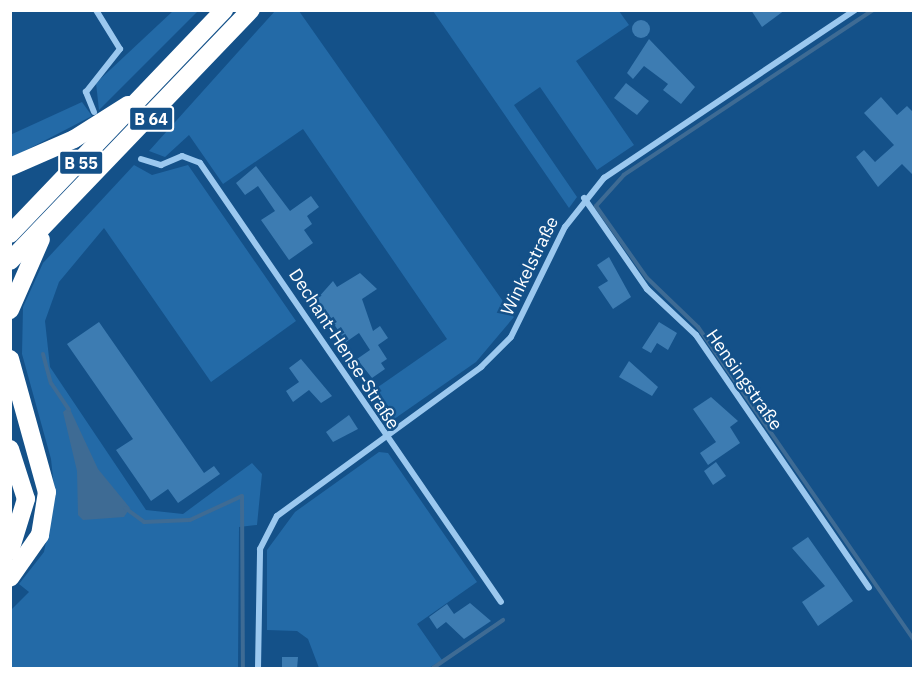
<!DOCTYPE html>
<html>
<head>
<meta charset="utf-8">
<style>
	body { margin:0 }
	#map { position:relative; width:924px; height:679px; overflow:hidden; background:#145189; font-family:"IBM Plex Sans",sans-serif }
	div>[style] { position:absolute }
	.green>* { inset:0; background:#236aa7 }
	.water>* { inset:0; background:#3e6b94 }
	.stream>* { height:4px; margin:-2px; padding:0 2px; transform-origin:2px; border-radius:2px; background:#3e6b94 }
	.building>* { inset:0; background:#3d7cb2 }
	.round { border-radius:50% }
	.street>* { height:6px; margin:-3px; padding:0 3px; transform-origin:3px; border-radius:3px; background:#9bc8ef }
	.highway>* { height:18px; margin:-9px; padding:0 9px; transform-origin:9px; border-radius:9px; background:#fff }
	span { translate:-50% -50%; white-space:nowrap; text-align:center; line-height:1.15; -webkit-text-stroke:5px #145189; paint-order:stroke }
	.shield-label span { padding:2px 4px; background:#145189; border:2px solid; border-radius:4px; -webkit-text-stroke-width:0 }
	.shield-label { font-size:16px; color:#fff; font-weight:700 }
	.street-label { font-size:18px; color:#fff }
	.frame { position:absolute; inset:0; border:12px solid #fff; pointer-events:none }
</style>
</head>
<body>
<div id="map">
	<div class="green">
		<div style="clip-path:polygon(173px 11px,198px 11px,99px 110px,96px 83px)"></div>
		<div style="clip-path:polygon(275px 11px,299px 11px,514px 317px,476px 362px,387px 424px,368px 394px,447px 339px,303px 129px,223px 184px,189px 135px,165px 157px,149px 151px)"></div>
		<div style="clip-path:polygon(433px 11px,619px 11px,629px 25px,576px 61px,634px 145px,597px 170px,540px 87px,514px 105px,577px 197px,569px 208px)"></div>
		<div style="clip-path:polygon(82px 102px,92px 116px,11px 158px,10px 135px)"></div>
		<div style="clip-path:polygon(134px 165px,152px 175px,188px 165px,296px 321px,211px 382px,104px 228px,59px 282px,45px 321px,50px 367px,146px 510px,183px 514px,252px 463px,262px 474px,257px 525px,239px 527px,238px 668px,11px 668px,11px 610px,29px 592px,19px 584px,44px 552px,55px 497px,51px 459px,22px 354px,23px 307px,43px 263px)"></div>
		<div style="clip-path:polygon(379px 452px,388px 453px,477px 582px,417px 624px,442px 660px,429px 668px,319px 668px,308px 639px,297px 631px,267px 630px,267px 550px,295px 512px)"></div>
	</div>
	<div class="water">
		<div style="clip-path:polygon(69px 407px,98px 469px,130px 508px,124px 517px,83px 520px,78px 515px,77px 471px,63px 412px)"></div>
	</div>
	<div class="stream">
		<div style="left:873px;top:10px;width:299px;rotate:146.5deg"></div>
		<div style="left:624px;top:175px;width:42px;rotate:132.1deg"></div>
		<div style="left:596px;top:206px;width:88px;rotate:54.7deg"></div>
		<div style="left:647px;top:278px;width:71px;rotate:43.9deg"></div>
		<div style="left:698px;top:327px;width:380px;rotate:55.4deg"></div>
		<div style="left:43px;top:354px;width:30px;rotate:75deg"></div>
		<div style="left:51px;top:383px;width:32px;rotate:56deg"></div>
		<div style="left:125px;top:508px;width:24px;rotate:36deg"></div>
		<div style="left:144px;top:522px;width:46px;rotate:-2.5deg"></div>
		<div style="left:190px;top:520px;width:57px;rotate:-24.8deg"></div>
		<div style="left:242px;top:496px;width:172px;rotate:89.7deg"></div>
		<div style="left:433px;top:668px;width:85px;rotate:-34.4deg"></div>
	</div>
	<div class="building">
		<div style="clip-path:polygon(751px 10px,785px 10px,762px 27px)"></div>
		<div class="round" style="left:632px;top:20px;width:18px;height:18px"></div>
		<div style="clip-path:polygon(649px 39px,695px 87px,681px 104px,663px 90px,668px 84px,644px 66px,633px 79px,627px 73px)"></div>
		<div style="clip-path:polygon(626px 83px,649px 101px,637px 115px,614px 98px)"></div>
		<div style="clip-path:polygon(881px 97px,897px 115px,907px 106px,914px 113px,914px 176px,902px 164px,878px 187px,856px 157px,864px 150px,875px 162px,894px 145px,864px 113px)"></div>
		<div style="clip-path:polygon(256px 166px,290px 211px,311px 196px,319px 207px,307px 216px,312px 224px,304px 230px,313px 243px,289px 260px,261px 220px,275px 211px,258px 186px,245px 195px,236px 183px)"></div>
		<div style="clip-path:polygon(609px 257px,631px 297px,613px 309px,598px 287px,608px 281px,597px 265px)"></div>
		<div style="clip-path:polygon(360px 273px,377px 289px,362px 299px,373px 331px,380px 326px,388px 338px,378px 345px,387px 359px,381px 363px,385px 369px,372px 378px,357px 359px,370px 350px,359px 333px,346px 342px,317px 299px,333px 281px,337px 287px)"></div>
		<div style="clip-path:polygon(99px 322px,204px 473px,214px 466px,220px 474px,178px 503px,168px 489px,151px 501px,145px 492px,116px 450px,133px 439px,67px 344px)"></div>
		<div style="clip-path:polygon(659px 322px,677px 333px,668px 350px,657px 343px,651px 353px,642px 348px)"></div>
		<div style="clip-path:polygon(301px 359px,332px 396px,321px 403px,309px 390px,293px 402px,286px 391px,299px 382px,289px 368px)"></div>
		<div style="clip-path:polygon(629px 361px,658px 387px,652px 396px,619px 377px)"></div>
		<div style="clip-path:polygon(711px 397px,738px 421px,730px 427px,740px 443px,708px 465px,700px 453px,716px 442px,693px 409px)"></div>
		<div style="clip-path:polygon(349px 415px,358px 429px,333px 442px,326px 432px)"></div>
		<div style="clip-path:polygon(716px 462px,726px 476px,713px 485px,704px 471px)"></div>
		<div style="clip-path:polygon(808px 537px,853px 601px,818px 626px,802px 602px,825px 586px,792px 548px)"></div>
		<div style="clip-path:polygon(470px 603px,491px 621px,464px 639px,446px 622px,437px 629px,429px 617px,447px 604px,454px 614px)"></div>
		<div style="clip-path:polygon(282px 657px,298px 657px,297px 669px,282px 669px)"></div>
	</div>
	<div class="street">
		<div style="left:94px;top:112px;width:22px;rotate:-112deg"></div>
		<div style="left:86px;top:92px;width:55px;rotate:-51.7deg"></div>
		<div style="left:120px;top:49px;width:46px;rotate:-121.6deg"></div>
		<div style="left:141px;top:159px;width:21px;rotate:17deg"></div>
		<div style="left:161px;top:165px;width:23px;rotate:-23deg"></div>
		<div style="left:182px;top:156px;width:19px;rotate:21deg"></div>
		<div style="left:200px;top:163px;width:532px;rotate:55.56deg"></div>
		<div style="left:584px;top:198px;width:111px;rotate:55.3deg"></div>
		<div style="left:647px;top:289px;width:67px;rotate:43.2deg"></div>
		<div style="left:696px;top:335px;width:306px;rotate:55.6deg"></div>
		<div style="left:258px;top:668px;width:119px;rotate:-89deg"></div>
		<div style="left:260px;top:549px;width:37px;rotate:-63deg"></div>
		<div style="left:277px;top:516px;width:253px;rotate:-36.1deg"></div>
		<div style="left:481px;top:367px;width:42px;rotate:-45deg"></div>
		<div style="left:511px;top:337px;width:123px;rotate:-63.9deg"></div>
		<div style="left:565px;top:227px;width:63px;rotate:-51.5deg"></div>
		<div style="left:604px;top:178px;width:302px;rotate:-33.8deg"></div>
	</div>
	<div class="highway">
		<div style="left:10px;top:167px;width:70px;rotate:-23.6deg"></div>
		<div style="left:74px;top:139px;width:64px;rotate:-32.2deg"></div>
		<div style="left:10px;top:234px;width:310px;rotate:-46.3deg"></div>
		<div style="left:10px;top:261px;width:348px;rotate:-46.2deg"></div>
		<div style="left:10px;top:310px;width:77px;rotate:-66.4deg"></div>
		<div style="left:10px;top:359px;width:138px;rotate:74.5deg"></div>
		<div style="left:47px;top:492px;width:44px;rotate:99.2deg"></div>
		<div style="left:40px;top:535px;width:52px;rotate:124.9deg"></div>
		<div style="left:10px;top:449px;width:52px;rotate:72.3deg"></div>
		<div style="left:26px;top:499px;width:54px;rotate:107.1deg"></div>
	</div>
	<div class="shield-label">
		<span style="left:151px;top:119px">B 64</span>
		<span style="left:81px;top:163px">B 55</span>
	</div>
	<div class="street-label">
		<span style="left:530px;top:266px;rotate:-64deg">Winkelstraße</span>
		<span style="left:344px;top:349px;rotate:57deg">Dechant-Hense-Straße</span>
		<span style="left:744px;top:380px;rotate:55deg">Hensingstraße</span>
	</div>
	<div class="frame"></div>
</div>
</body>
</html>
